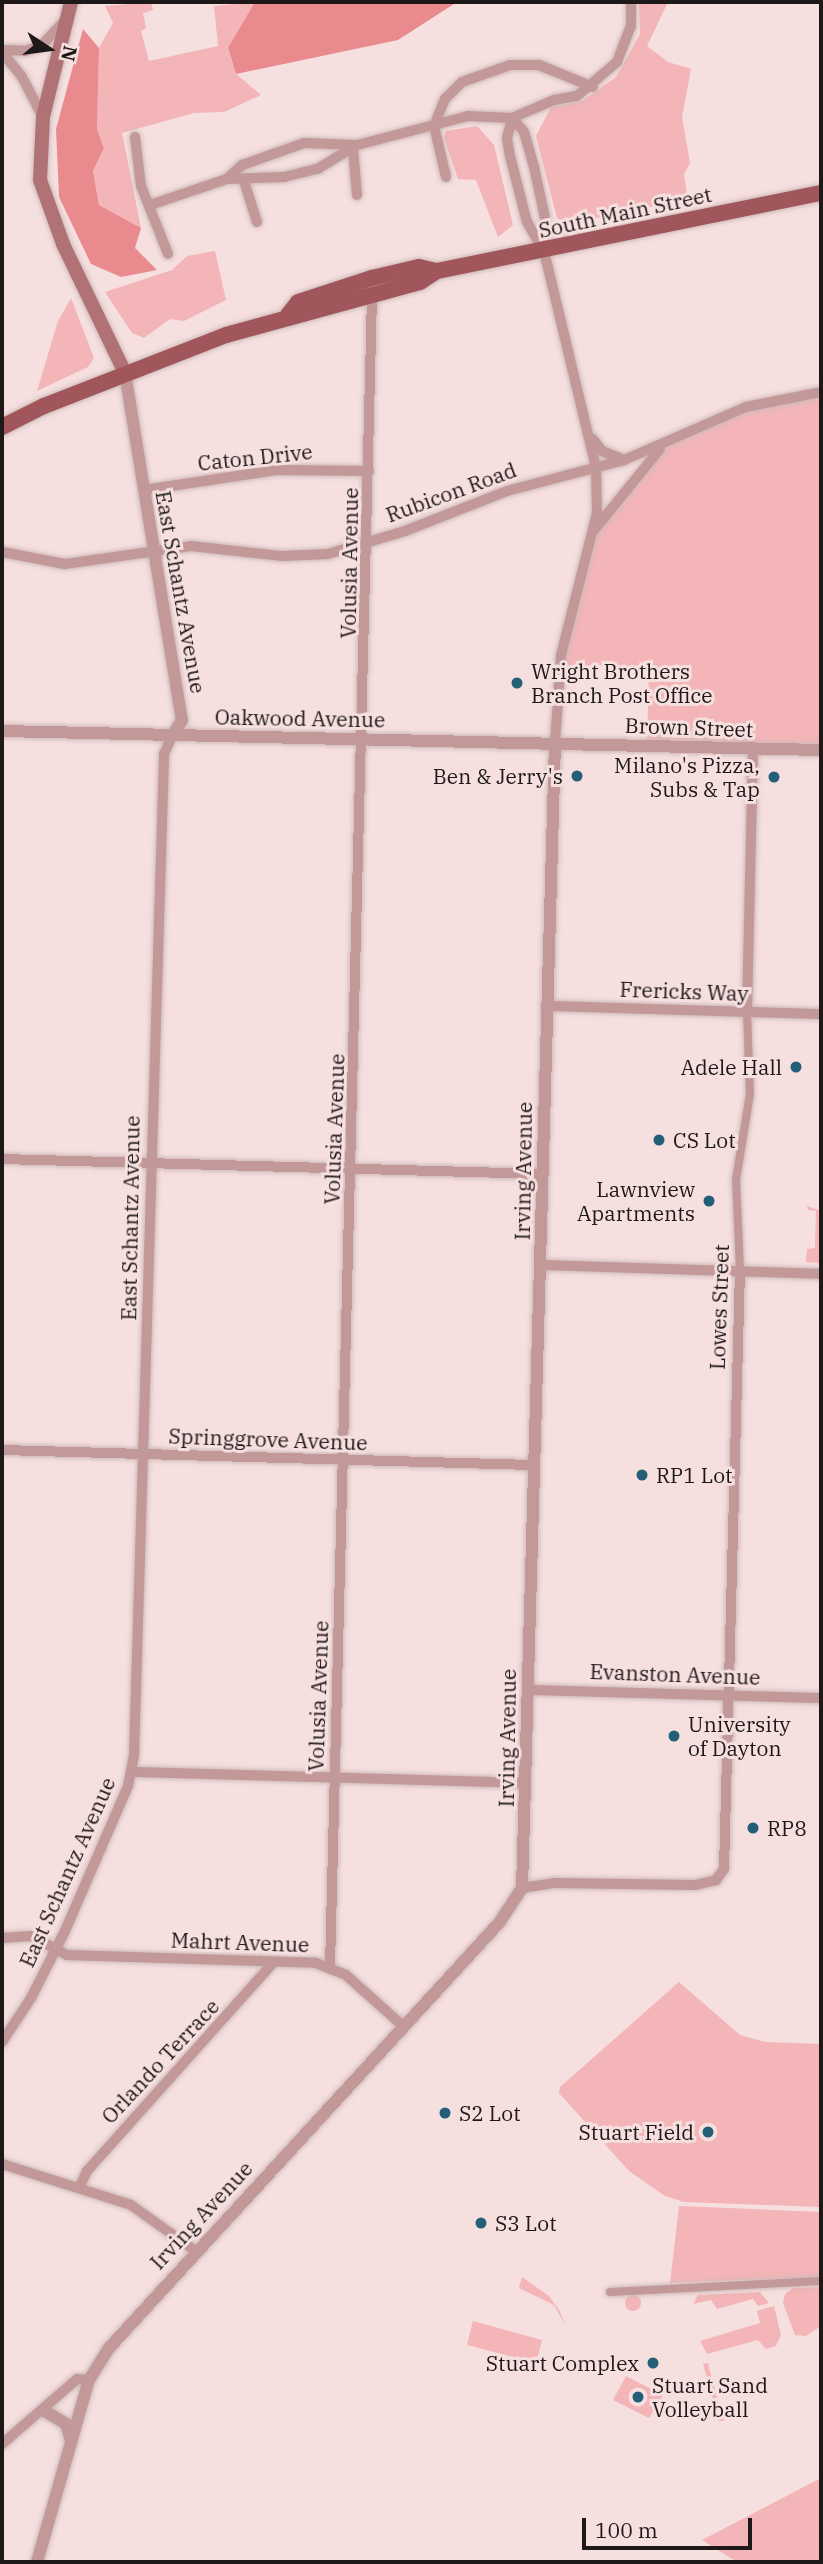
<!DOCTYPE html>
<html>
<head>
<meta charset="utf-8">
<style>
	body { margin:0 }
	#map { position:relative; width:823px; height:2564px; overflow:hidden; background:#f6dfdf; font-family:"IBM Plex Serif",serif }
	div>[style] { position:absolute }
	.green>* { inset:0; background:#f3b5b7 }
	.round { border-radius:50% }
	.forest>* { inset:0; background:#e98a8f }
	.roads { filter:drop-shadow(0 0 2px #cfbbbb) drop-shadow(0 0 2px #cfbbbb) }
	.pedestrian>* { height:8px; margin:-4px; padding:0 4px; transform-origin:4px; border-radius:4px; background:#c39899 }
	.minor>* { height:10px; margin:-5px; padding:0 5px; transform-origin:5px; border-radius:5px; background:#c39899 }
	.tertiary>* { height:12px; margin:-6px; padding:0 6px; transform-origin:6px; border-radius:6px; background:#c39899 }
	.secondary>* { height:14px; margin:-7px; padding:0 7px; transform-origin:7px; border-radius:7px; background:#b07275 }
	.primary>* { height:16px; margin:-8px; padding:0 8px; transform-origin:8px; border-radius:8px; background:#a0565b }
	.dots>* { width:19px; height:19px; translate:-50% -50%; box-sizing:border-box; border:4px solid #f6dfdf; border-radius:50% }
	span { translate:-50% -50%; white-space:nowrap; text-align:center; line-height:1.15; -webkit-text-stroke:6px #f6dfdf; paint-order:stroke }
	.street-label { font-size:21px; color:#1f1818 }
	.poi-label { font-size:21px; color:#1f1818 }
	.left { translate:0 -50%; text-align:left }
	.right { translate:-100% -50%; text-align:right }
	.frame { position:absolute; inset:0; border:4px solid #1f1818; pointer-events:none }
	.north { position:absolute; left:14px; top:14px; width:70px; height:70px; -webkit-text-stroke:5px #f6dfdf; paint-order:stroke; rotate:103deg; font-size:19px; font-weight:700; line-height:28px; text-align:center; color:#1f1818 }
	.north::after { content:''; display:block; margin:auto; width:24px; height:32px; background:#1f1818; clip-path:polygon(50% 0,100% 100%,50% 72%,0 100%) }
	.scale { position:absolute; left:582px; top:2518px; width:170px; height:32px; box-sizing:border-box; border:4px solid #1f1818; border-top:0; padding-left:9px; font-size:21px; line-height:24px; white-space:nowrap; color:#1f1818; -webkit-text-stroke:5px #f6dfdf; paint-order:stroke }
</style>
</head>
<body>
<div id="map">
	<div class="green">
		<div style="clip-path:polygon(151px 2px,153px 10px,143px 13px,146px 28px,141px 31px,149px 61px,218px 46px,214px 6px,255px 2px,228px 49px,236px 74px,261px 95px,224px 112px,194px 113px,122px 133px,141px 228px,99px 205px,93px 171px,104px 148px,97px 130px,99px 48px,113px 23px,105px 6px)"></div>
		<div style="clip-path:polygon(639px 2px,668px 2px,647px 46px,668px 62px,691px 69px,682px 117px,690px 163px,684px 174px,687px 194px,695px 198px,568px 224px,557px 218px,536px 136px,551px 107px,582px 101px,616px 77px,640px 34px)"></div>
		<div style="clip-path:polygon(477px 126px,494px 145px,513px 225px,498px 237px,476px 180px,458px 179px,444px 138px,446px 131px)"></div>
		<div style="clip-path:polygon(215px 251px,226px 300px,184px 321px,170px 319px,144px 338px,132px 333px,105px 292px,172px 270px,187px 256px)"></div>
		<div style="clip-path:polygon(71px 298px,94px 358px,88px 367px,37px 391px,58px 321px)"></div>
		<div style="clip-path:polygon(821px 392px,821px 750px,647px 745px,649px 668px,560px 666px,592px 532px,662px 447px,727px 414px)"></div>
		<div style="clip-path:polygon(807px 1206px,821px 1211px,821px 1263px,806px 1262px,807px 1249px,815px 1248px,816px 1211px,808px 1210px)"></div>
		<div style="clip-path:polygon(679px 1982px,740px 2035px,765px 2042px,821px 2044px,821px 2207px,684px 2202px,665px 2196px,629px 2171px,559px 2093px,560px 2087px)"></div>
		<div style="clip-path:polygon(679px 2206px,821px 2212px,821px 2277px,670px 2283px)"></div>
		<div style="clip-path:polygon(522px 2277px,549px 2296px,559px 2310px,567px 2328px,554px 2305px,519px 2288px)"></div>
		<div style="clip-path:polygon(821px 2287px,821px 2326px,806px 2336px,795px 2335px,783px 2303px,785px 2294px,793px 2288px)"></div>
		<div style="clip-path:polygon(760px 2292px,769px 2303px,758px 2306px,753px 2299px,717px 2309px,711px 2300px,693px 2304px,698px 2295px)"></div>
		<div class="round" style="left:625px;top:2295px;width:16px;height:16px"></div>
		<div style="clip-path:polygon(774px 2306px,781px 2335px,776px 2346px,766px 2349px,758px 2340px,707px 2354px,700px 2341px,760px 2323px,757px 2311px)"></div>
		<div style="clip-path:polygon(473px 2321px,542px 2340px,536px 2363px,467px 2345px)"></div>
		<div style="clip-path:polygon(708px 2363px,709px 2368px,724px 2421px,719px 2421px,703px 2364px)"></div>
		<div style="clip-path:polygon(626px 2376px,663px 2395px,649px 2418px,613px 2400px)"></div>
		<div style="clip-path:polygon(821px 2478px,821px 2562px,737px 2562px,702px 2540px)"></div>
	</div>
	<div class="forest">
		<div style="clip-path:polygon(255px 2px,457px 2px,398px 40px,236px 74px,228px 48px)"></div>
		<div style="clip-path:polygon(83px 29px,99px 48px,97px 130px,104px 148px,93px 171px,99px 205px,141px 228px,135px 248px,157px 270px,121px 277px,91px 264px,59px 197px,56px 129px)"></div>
	</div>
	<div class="roads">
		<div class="pedestrian">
			<div style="left:740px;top:1271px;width:91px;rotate:-92.5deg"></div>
			<div style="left:736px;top:1180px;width:87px;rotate:-80.8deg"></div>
			<div style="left:750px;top:1094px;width:82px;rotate:-92.1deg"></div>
			<div style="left:610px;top:2292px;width:211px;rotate:-3deg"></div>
		</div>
		<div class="minor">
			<div style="left:2px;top:50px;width:23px;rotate:2deg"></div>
			<div style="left:25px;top:51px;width:18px;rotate:-19deg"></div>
			<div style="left:42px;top:45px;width:33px;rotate:-47deg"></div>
			<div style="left:2px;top:52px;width:32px;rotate:51deg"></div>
			<div style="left:22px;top:77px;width:45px;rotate:62.3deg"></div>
			<div style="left:512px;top:118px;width:18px;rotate:49deg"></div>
			<div style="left:524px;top:132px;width:36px;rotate:74deg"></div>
			<div style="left:534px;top:167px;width:52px;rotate:77.8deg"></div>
			<div style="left:545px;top:218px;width:33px;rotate:92deg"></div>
			<div style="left:544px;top:251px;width:222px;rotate:76.5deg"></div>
			<div style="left:596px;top:467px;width:46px;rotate:88.8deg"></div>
			<div style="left:597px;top:513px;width:146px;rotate:104.2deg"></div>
			<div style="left:561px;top:655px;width:88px;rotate:93.9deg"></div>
			<div style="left:512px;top:118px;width:21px;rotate:104deg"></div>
			<div style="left:507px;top:138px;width:18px;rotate:81deg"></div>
			<div style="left:510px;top:156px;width:68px;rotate:75.6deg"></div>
			<div style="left:527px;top:222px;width:34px;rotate:60deg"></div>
			<div style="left:135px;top:137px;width:49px;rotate:83deg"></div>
			<div style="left:141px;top:186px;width:73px;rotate:68.3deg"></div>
			<div style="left:353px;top:149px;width:46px;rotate:85deg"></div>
			<div style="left:446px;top:177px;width:52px;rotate:-103.2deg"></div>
			<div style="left:434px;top:126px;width:29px;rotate:-68deg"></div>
			<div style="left:445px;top:99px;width:24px;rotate:-45deg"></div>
			<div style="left:462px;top:82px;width:51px;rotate:-19.5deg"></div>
			<div style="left:510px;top:65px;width:29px"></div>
			<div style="left:539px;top:65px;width:58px;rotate:22.2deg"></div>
			<div style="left:227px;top:179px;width:57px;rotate:-2deg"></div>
			<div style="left:284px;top:177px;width:36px;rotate:-14deg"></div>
			<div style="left:319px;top:168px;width:44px;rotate:-31.2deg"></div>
			<div style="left:244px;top:181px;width:43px;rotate:72.4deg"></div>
			<div style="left:150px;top:205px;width:81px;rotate:-18.7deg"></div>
			<div style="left:227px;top:179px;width:21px;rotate:-43deg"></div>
			<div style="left:242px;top:165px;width:66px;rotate:-19.5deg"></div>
			<div style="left:304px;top:143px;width:53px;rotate:2.2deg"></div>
			<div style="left:357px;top:145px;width:115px;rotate:-14.6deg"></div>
			<div style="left:468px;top:116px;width:44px;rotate:2.6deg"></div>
			<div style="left:512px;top:118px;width:46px;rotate:-23.2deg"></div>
			<div style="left:554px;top:100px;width:23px;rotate:-10deg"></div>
			<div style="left:577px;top:96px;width:52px;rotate:-40.4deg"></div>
			<div style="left:617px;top:62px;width:39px;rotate:-69deg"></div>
			<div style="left:631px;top:26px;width:24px;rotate:-90deg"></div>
			<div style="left:593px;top:439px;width:15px;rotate:53deg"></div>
			<div style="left:602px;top:451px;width:24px;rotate:22deg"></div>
			<div style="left:624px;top:460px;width:133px;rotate:-23.5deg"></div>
			<div style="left:746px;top:407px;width:76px;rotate:-11.3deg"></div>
			<div style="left:144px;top:490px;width:134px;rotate:-8.6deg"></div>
			<div style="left:277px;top:470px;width:92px;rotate:0.6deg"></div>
			<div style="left:595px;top:529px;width:103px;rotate:-50.9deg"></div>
			<div style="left:2px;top:552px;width:64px;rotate:10.8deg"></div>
			<div style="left:65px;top:564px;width:127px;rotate:-8.1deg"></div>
			<div style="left:191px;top:546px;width:92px;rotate:6.3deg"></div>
			<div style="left:282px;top:556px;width:46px;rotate:-2.5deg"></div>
			<div style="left:328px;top:554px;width:80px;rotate:-16.6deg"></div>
			<div style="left:405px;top:531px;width:110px;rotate:-21.4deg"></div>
			<div style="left:507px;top:491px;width:121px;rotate:-14.8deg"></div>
			<div style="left:547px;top:1006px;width:274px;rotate:1.7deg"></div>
			<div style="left:747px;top:1012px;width:263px;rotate:-88.7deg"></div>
			<div style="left:2px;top:1159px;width:540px;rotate:1.59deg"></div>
			<div style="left:539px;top:1265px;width:282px;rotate:1.8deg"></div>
			<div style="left:2px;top:1450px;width:532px;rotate:1.62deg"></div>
			<div style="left:528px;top:1690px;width:293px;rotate:1.6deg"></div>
			<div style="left:132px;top:1772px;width:393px;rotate:1.6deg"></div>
			<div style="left:522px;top:1888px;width:33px;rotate:-9deg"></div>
			<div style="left:555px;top:1883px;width:140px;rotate:0.8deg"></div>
			<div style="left:695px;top:1885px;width:22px;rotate:-13deg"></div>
			<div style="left:716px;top:1880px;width:14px;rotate:-54deg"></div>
			<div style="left:724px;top:1869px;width:598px;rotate:-88.47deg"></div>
			<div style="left:2px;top:1938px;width:29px;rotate:-4deg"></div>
			<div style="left:31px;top:1936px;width:41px;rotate:27.8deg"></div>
			<div style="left:67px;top:1955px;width:249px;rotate:1.8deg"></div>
			<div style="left:316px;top:1963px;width:32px;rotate:22deg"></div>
			<div style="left:346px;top:1975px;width:76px;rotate:41.8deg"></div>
			<div style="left:330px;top:1967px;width:1675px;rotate:-88.56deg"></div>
			<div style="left:2px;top:2042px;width:53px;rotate:-56.6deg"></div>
			<div style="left:31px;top:1998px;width:75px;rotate:-63.1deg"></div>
			<div style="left:65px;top:1931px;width:158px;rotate:-66.5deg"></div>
			<div style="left:128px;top:1786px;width:32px;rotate:-79deg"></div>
			<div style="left:134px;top:1755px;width:1001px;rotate:-88.28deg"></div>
			<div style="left:164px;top:754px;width:20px;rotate:-66deg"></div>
			<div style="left:2px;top:2164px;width:135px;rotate:17.6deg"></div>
			<div style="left:131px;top:2205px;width:77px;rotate:35.5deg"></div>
			<div style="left:79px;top:2188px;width:19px;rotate:-65deg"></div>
			<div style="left:87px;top:2171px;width:280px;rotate:-48.2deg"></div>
			<div style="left:2px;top:2444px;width:99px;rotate:-40.9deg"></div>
			<div style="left:77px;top:2379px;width:12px;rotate:5deg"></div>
		</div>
		<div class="tertiary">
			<div style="left:125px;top:373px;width:352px;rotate:80.7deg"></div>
			<div style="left:182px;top:720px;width:19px;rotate:122deg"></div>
			<div style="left:2px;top:731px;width:819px;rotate:1.33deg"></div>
			<div style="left:43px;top:2410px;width:27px;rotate:31deg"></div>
			<div style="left:66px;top:2424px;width:17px;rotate:73deg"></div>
			<div style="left:37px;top:2562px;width:189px;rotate:-74.1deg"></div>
			<div style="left:89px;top:2380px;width:39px;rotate:-58deg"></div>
			<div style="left:110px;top:2347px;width:575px;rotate:-47.47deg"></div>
			<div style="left:499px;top:1923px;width:42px;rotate:-56.7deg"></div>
			<div style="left:522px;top:1888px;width:1145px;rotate:-88.35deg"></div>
		</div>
		<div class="secondary">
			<div style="left:71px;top:2px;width:118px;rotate:103.7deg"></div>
			<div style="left:43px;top:117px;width:63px;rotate:92.7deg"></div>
			<div style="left:40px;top:180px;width:68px;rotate:70.2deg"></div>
			<div style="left:63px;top:244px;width:143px;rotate:64.3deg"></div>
		</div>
		<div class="primary">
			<div style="left:288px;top:315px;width:16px;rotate:-52deg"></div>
			<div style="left:298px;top:302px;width:78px;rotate:-18deg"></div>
			<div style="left:372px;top:278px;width:48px;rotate:-13.2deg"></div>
			<div style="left:419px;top:267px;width:18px;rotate:13deg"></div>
			<div style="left:2px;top:427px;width:47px;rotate:-26.6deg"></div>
			<div style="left:44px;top:406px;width:195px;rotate:-21.3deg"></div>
			<div style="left:226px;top:335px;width:201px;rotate:-15.3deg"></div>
			<div style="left:420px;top:282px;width:20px;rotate:-33deg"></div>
			<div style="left:437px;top:271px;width:392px;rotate:-11.5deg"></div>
		</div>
	</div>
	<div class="dots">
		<div style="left:517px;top:683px;background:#236077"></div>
		<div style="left:577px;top:776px;background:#236077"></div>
		<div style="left:774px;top:777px;background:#236077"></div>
		<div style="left:796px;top:1067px;background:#236077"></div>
		<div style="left:659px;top:1140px;background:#236077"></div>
		<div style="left:709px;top:1201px;background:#236077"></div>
		<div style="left:642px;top:1475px;background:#236077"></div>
		<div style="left:674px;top:1736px;background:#236077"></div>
		<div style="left:753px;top:1828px;background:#236077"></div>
		<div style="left:445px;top:2113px;background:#236077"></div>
		<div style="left:708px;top:2132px;background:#236077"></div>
		<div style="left:481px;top:2223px;background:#236077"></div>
		<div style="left:653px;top:2363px;background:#236077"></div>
		<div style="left:638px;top:2397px;background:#236077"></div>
	</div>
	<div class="street-label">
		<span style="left:625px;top:212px;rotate:-12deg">South Main Street</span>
		<span style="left:255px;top:457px;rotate:-6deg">Caton Drive</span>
		<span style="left:451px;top:492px;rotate:-20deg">Rubicon Road</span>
		<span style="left:349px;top:563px;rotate:-89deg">Volusia Avenue</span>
		<span style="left:181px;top:592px;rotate:80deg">East Schantz Avenue</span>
		<span style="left:300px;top:718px;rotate:1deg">Oakwood Avenue</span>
		<span style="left:689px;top:727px;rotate:2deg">Brown Street</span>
		<span style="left:684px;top:991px;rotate:2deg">Frericks Way</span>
		<span style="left:334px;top:1129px;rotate:-88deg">Volusia Avenue</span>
		<span style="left:523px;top:1171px;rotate:-89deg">Irving Avenue</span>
		<span style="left:130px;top:1218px;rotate:-89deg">East Schantz Avenue</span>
		<span style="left:719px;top:1307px;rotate:-88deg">Lowes Street</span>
		<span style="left:268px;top:1439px;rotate:2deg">Springgrove Avenue</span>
		<span style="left:675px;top:1674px;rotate:2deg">Evanston Avenue</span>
		<span style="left:318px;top:1696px;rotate:-88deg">Volusia Avenue</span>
		<span style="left:507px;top:1738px;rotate:-89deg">Irving Avenue</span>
		<span style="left:67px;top:1872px;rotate:-66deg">East Schantz Avenue</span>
		<span style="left:240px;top:1942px;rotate:2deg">Mahrt Avenue</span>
		<span style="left:160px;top:2061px;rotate:-47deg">Orlando Terrace</span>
		<span style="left:201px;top:2215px;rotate:-47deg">Irving Avenue</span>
	</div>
	<div class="poi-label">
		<span class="left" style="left:531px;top:683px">Wright Brothers<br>Branch Post Office</span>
		<span class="right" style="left:760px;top:777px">Milano's Pizza,<br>Subs &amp; Tap</span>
		<span class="right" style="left:563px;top:776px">Ben &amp; Jerry's</span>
		<span class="right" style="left:782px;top:1067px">Adele Hall</span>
		<span class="left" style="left:673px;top:1140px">CS Lot</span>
		<span class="right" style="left:695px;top:1201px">Lawnview<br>Apartments</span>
		<span class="left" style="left:656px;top:1475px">RP1 Lot</span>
		<span class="left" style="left:688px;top:1736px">University<br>of Dayton</span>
		<span class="left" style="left:767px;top:1828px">RP8</span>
		<span class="left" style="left:459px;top:2113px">S2 Lot</span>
		<span class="right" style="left:694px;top:2132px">Stuart Field</span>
		<span class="left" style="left:495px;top:2223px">S3 Lot</span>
		<span class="right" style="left:639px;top:2363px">Stuart Complex</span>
		<span class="left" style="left:652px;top:2397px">Stuart Sand<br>Volleyball</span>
	</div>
	<div class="frame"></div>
	<div class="north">N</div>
	<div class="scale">100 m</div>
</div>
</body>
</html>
